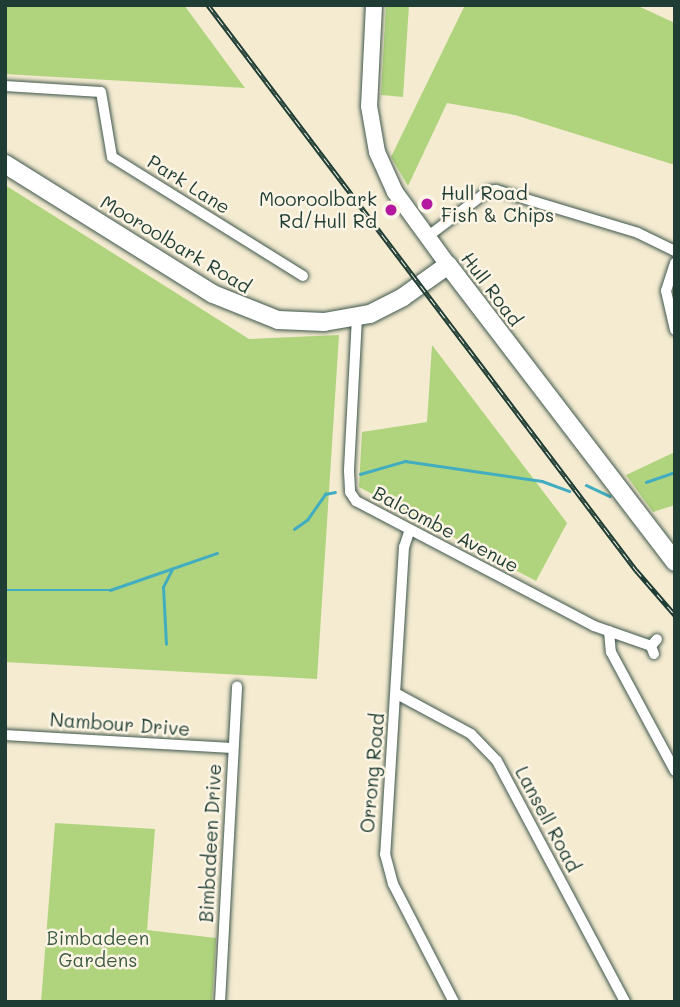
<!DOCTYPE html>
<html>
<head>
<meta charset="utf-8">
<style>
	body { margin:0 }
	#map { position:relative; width:680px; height:1007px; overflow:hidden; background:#f4ebd1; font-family:Mali,sans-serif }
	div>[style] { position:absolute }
	.green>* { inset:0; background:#afd47d }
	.stream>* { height:2.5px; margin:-1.25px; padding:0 1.25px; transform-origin:1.25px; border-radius:1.25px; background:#42adc1 }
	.roads { filter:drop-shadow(0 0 2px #3f574c) drop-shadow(0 0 2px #3f574c) }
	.street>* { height:10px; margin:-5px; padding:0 5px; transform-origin:5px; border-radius:5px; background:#fff }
	.secondary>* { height:16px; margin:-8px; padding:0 8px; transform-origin:8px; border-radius:8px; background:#fff }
	.primary>* { height:18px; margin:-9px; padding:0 9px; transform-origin:9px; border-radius:9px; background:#fff }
	.rail>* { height:5px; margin-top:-2.5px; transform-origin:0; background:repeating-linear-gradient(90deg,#fcf5e5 0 8px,#1f3d34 0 16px); box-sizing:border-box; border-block:2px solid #1f3d34 }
	.dots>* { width:19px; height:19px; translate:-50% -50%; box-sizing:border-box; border:4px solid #fcf5e5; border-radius:50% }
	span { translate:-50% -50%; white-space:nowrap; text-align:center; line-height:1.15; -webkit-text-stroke:5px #fcf5e5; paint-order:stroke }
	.street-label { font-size:19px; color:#1f3d34 }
	.poi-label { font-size:19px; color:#1f3d34 }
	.left { translate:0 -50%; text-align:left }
	.right { translate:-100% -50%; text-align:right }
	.park-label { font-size:19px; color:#3c5b43 }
	.frame { position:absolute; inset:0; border:7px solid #1f3d34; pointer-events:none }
</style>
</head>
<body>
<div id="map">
	<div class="green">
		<div style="clip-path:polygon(5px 5px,184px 5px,245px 88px,5px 74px)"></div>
		<div style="clip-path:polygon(386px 5px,409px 5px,403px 97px,381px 95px)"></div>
		<div style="clip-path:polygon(465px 5px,636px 5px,675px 23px,675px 165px,515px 115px,447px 103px,408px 186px,391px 157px)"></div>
		<div style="clip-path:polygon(5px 185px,249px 339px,339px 335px,317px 679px,5px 662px)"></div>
		<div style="clip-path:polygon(432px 345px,567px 523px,536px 581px,359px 487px,362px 432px,427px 422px)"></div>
		<div style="clip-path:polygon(675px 452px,675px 505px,653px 512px,626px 475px)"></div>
		<div style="clip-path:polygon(55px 823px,155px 829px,147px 930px,216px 938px,212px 1002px,41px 1002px)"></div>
	</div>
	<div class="stream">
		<div style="left:360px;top:474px;width:47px;rotate:-16.1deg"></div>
		<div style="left:405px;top:461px;width:138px;rotate:8.3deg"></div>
		<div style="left:542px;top:481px;width:29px;rotate:20deg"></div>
		<div style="left:646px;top:482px;width:31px;rotate:-19deg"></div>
		<div style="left:586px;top:485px;width:26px;rotate:25deg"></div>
		<div style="left:294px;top:529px;width:16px;rotate:-35deg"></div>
		<div style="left:307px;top:520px;width:32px;rotate:-55deg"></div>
		<div style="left:325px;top:494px;width:10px;rotate:-11deg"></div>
		<div style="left:5px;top:590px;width:105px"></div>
		<div style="left:110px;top:590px;width:113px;rotate:-19.1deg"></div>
		<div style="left:166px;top:644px;width:57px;rotate:-93deg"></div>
		<div style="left:163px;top:587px;width:20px;rotate:-63deg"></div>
	</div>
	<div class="roads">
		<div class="street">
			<div style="left:5px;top:86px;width:96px;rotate:3.6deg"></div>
			<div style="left:101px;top:92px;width:66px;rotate:80.4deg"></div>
			<div style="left:112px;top:157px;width:225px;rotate:31.9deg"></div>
			<div style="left:427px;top:237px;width:76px;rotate:-37deg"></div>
			<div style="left:488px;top:191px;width:8px;rotate:-7deg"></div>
			<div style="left:496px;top:190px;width:148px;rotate:16.8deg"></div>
			<div style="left:638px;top:233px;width:41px;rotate:25.9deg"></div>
			<div style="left:675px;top:263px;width:29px;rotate:108deg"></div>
			<div style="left:666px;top:291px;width:40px;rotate:77deg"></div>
			<div style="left:357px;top:317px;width:154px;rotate:93deg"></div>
			<div style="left:349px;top:471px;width:21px;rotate:87deg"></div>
			<div style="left:350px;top:492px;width:11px;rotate:56deg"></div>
			<div style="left:356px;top:501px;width:269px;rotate:27.7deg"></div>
			<div style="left:594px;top:626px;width:60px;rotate:19.3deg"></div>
			<div style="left:409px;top:532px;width:16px;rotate:108deg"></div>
			<div style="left:404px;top:547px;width:308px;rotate:93.5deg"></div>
			<div style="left:385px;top:854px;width:31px;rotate:75deg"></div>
			<div style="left:393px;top:884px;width:133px;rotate:62.7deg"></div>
			<div style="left:609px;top:631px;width:21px;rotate:85deg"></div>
			<div style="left:611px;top:652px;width:135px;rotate:61.7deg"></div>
			<div style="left:654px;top:654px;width:9px;rotate:-111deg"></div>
			<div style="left:651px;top:646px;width:9px;rotate:-49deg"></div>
			<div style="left:397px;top:694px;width:84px;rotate:28.4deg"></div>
			<div style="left:471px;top:734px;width:37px;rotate:46deg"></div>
			<div style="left:497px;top:761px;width:273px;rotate:62deg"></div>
			<div style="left:5px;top:735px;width:227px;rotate:3.3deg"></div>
			<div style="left:220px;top:1002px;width:316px;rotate:-86.9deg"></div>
		</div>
		<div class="secondary">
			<div style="left:374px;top:5px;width:101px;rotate:92.8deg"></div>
			<div style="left:369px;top:106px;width:47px;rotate:80.1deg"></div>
			<div style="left:377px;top:152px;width:44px;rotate:65.8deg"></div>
			<div style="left:395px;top:192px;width:90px;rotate:54deg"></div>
		</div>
		<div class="primary">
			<div style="left:5px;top:164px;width:245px;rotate:32deg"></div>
			<div style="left:213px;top:294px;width:70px;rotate:21.8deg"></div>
			<div style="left:278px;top:320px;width:46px;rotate:2.5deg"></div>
			<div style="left:324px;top:322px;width:47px;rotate:-9.9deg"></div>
			<div style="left:370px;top:314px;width:37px;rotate:-27deg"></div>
			<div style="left:403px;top:297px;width:55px;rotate:-35.4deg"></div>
			<div style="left:448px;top:265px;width:374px;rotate:52.6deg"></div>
		</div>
	</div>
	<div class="rail">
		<div style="left:208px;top:5px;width:709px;rotate:52.86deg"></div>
		<div style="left:636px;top:570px;width:60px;rotate:49.1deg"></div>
	</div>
	<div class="dots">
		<div style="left:427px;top:204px;background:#b5179e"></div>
		<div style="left:391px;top:210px;background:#b5179e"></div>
	</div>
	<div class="street-label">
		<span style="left:189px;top:184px;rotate:32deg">Park Lane</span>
		<span style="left:176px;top:244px;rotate:31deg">Mooroolbark Road</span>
		<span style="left:492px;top:289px;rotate:53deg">Hull Road</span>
		<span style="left:446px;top:529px;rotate:28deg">Balcombe Avenue</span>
		<span style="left:120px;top:724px;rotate:4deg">Nambour Drive</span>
		<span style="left:372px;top:773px;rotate:-85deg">Orrong Road</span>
		<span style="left:548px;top:819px;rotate:62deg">Lansell Road</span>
		<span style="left:210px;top:843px;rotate:-87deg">Bimbadeen Drive</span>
	</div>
	<div class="poi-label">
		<span class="left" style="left:441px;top:204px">Hull Road<br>Fish &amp; Chips</span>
		<span class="right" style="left:377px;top:210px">Mooroolbark<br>Rd/Hull Rd</span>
	</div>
	<div class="park-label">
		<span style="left:98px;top:949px">Bimbadeen<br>Gardens</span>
	</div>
	<div class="frame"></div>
</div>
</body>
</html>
